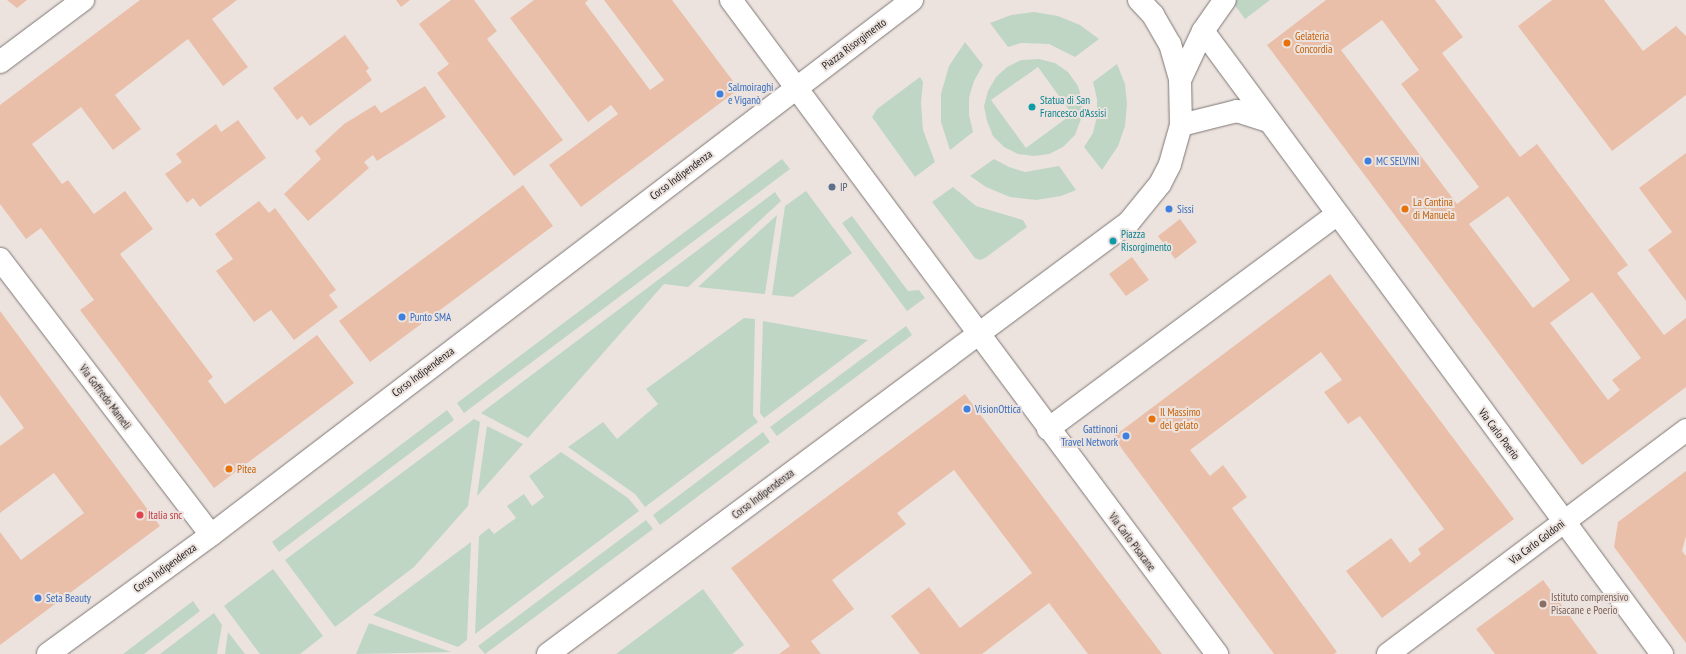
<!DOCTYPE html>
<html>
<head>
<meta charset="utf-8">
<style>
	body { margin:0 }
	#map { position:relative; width:1686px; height:654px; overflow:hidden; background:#ece3df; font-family:"PT Sans Narrow",sans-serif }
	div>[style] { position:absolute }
	.green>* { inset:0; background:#bfd6c4 }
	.building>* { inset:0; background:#eabfa9 }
	.roads { filter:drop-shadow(0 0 1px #7e7673) drop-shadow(0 0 1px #7e7673) }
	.minor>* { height:22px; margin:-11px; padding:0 11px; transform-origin:11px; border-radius:11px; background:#fff }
	.dots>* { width:11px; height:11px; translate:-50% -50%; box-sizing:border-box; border:2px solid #ece3df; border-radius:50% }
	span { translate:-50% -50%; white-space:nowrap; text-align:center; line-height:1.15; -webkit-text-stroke:4px #ece3df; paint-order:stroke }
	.food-label { font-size:11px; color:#c56008 }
	.left { translate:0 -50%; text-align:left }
	.street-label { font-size:11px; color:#1e1b1a }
	.shop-label { font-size:11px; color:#366cbe }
	.right { translate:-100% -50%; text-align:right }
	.culture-label { font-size:11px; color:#0d838f }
	.service-label { font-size:11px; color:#4e5e75 }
	.health-label { font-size:11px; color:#be3a42 }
	.education-label { font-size:11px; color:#785e54 }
</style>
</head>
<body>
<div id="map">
	<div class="green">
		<div style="clip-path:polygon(1231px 0,1270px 0,1245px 19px)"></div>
		<div style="clip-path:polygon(1034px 12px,1058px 16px,1080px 25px,1099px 39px,1075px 57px,1049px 44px,1021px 43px,1008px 47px,990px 23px,1011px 15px)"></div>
		<div style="clip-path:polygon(965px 42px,983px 65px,974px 81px,969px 98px,969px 115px,973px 132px,950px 150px,941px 122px,941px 94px,949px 66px)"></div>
		<div style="clip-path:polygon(evenodd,1039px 59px,1055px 63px,1068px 72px,1078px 86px,1083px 103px,1081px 119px,1075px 135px,1063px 147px,1049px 154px,1034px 156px,1018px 154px,1004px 147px,993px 136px,987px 121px,984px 106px,988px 91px,996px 77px,1007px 67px,1021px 60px,1039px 59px,1038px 67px,1072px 114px,1026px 148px,991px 100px,1038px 67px)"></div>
		<div style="clip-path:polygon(1117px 64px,1125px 84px,1127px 104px,1125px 126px,1118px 146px,1102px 170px,1084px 147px,1093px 133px,1097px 116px,1097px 99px,1093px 82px)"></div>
		<div style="clip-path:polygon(920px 77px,923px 82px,921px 103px,923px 130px,935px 162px,915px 177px,872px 117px,877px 109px)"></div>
		<div style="clip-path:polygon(782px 159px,790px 169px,464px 413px,457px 403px)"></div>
		<div style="clip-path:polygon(994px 159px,1009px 167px,1025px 172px,1059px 166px,1076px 190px,1061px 196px,1036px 200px,1010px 197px,986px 187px,970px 176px)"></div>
		<div style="clip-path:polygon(953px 187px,976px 206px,1023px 220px,1027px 227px,985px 258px,980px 260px,975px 258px,932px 202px)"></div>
		<div style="clip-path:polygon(806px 191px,852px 253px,793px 297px,772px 295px,785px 206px)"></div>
		<div style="clip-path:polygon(775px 192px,781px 201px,688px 287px,664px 284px,528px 438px,481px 413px)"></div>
		<div style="clip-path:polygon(777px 215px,765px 294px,698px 287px)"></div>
		<div style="clip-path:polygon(852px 216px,908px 291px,919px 290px,925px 298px,907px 311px,842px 223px)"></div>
		<div style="clip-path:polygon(744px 318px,755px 319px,753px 415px,758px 422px,645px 507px,635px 494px,568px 447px,603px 422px,617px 439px,658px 404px,646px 389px)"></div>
		<div style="clip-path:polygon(763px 321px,868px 340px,764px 418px,760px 413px)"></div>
		<div style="clip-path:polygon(906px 326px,912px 335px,777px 436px,770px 427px)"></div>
		<div style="clip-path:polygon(447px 410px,454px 420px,279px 552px,272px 542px)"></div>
		<div style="clip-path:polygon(474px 419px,480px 422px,468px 506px,414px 567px,335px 627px,285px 560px)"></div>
		<div style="clip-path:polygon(487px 426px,523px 444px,477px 496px)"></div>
		<div style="clip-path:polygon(763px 432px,770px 442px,660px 525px,653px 515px)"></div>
		<div style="clip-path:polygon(561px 452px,628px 498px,639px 511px,475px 634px,479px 536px,489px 528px,494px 534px,516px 518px,507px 506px,524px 494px,532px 506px,544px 497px,529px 476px)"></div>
		<div style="clip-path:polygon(646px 520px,653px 529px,485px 654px,478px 646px)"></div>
		<div style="clip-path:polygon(471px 542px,467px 640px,458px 647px,373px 615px)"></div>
		<div style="clip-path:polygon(273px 569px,323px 636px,300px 654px,260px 654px,224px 606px)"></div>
		<div style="clip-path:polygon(703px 589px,744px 645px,732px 654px,616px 654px)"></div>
		<div style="clip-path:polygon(193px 601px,200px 611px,144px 654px,123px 654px)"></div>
		<div style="clip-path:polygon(214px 613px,222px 625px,217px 654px,160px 654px)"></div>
		<div style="clip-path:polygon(369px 623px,451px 652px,356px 654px)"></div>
		<div style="clip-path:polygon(228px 632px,245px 654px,225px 654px)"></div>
	</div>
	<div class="building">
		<div style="clip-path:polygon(7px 0,27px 0,17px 8px)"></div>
		<div style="clip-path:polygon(140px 0,237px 0,212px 19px,248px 67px,223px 86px,188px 39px,115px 95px,141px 129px,113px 150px,81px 107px,32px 144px,62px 184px,68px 180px,94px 214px,125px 191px,153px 229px,120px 254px,213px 377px,208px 381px,225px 404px,317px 335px,354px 383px,214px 488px,80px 310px,94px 300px,41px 228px,26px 239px,0 204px,0 105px)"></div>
		<div style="clip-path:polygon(396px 0,410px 0,401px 7px)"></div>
		<div style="clip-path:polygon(451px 0,474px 0,497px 31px,487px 39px,563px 140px,514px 176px,437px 73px,449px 64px,419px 24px)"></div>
		<div style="clip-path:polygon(534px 0,588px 0,585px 3px,650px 90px,664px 80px,604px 0,672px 0,739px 89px,581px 207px,549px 165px,618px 114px,611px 105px,588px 122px,510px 18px)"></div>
		<div style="clip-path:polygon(evenodd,1326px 0,1435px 0,1463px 37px,1442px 53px,1520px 157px,1537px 144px,1628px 265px,1617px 273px,1664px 335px,1686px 318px,1686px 387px,1582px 465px,1267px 45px,1326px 0,1382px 20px,1419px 70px,1401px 84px,1479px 187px,1457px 204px,1341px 50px,1382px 20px,1326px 0,1508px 196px,1570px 280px,1533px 308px,1469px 224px,1508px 196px,1326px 0,1592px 292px,1641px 358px,1612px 380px,1620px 390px,1608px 400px,1550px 323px,1592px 292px)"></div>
		<div style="clip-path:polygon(1552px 0,1604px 0,1643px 51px,1676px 26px,1686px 36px,1686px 95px,1612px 151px,1518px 26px)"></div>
		<div style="clip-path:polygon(345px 35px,369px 68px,366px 71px,372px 80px,310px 126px,302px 116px,297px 120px,273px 88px)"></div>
		<div style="clip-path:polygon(425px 86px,446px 117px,377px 161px,373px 155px,364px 162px,369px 168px,308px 221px,284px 194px,321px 159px,315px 151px,344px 124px,375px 105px,381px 113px)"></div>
		<div style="clip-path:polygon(238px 120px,266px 158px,200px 207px,193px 198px,187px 203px,165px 174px,182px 162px,176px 154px,216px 124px,221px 132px)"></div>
		<div style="clip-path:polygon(1686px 153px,1686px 301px,1648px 250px,1672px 232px,1639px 188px)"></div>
		<div style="clip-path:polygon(523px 185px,553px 226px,370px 362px,339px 321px)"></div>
		<div style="clip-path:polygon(259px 201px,269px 213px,275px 208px,336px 290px,329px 295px,338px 307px,294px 340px,271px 310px,254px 322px,216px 271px,233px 259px,215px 234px)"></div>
		<div style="clip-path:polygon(1180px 219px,1197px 242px,1175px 259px,1158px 236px)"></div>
		<div style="clip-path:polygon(1132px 257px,1149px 280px,1126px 296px,1109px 274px)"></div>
		<div style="clip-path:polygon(1330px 274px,1514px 519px,1382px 618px,1346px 571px,1391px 538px,1410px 563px,1421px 554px,1418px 549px,1444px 529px,1360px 416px,1348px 424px,1324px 392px,1342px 380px,1321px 352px,1190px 450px,1210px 476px,1223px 465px,1247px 497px,1232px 508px,1337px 652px,1334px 654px,1274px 654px,1113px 437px)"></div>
		<div style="clip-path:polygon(0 311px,160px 526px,0 645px,0 532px,21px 560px,84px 513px,54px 473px,0 513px,0 446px,24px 428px,0 395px)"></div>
		<div style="clip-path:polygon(965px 394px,970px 401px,1162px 654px,1088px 654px,1049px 603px,982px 654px,920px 654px,891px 616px,929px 587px,960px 628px,1032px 573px,954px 470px,897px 513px,906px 524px,832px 580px,854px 609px,811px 641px,821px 654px,779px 654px,790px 646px,731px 568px)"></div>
		<div style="clip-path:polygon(1686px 471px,1686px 536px,1682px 551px,1686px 556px,1686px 643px,1614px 547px,1618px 522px)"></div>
		<div style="clip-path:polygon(1543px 580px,1598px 654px,1495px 654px,1476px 629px)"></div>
	</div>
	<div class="roads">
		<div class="minor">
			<div style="left:731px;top:0;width:815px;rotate:53.38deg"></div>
			<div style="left:1139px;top:0;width:21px;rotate:47deg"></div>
			<div style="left:1153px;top:15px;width:34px;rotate:60deg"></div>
			<div style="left:1170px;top:44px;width:37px;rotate:74deg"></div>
			<div style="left:1203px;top:31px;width:774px;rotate:53.62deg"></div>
			<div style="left:0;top:62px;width:104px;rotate:-36.8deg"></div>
			<div style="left:1181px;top:125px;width:58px;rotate:-14deg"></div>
			<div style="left:1237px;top:111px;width:32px;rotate:18deg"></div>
			<div style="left:0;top:259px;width:347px;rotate:52.6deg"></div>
			<div style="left:1048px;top:429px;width:359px;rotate:-36.6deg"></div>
			<div style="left:48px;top:654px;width:202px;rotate:-36.1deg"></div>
			<div style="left:211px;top:535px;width:882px;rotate:-37.35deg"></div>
			<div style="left:548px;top:654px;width:724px;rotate:-36.63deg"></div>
			<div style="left:1129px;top:222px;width:49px;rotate:-50.8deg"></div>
			<div style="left:1160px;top:184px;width:22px;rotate:-63deg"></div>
			<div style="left:1170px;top:164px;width:41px;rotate:-74.2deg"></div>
			<div style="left:1181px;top:125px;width:45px;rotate:-91.3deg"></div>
			<div style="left:1180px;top:80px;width:54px;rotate:-64.9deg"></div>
			<div style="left:1203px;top:31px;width:38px;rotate:-55deg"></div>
			<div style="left:1388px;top:654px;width:373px;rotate:-36.9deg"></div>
		</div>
	</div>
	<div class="dots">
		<div style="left:1287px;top:43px;background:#e8710a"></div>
		<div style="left:720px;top:94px;background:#3f7fe0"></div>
		<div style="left:1032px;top:107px;background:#0f9aa8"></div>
		<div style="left:1368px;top:161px;background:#3f7fe0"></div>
		<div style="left:832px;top:187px;background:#5c6f8a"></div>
		<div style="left:1169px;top:209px;background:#3f7fe0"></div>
		<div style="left:1405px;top:209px;background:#e8710a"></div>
		<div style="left:1113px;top:241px;background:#0f9aa8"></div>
		<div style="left:402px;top:317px;background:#3f7fe0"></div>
		<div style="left:967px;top:409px;background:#3f7fe0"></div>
		<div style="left:1152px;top:419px;background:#e8710a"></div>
		<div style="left:1126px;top:436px;background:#3f7fe0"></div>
		<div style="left:229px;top:469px;background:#e8710a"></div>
		<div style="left:140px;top:515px;background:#e0444e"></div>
		<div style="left:38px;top:598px;background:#3f7fe0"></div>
		<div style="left:1543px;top:604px;background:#8d6e63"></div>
	</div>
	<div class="food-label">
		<span class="left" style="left:1295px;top:43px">Gelateria<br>Concordia</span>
		<span class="left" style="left:1413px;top:209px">La Cantina<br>di Manuela</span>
		<span class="left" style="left:1160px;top:419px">Il Massimo<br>del gelato</span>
		<span class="left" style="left:237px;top:469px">Pitea</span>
	</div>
	<div class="street-label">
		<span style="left:854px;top:44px;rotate:-37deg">Piazza Risorgimento</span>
		<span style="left:681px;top:175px;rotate:-37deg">Corso Indipendenza</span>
		<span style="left:423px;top:372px;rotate:-37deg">Corso Indipendenza</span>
		<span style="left:105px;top:397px;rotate:53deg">Via Goffredo Mameli</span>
		<span style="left:1499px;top:434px;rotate:53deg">Via Carlo Poerio</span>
		<span style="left:763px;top:494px;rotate:-37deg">Corso Indipendenza</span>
		<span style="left:1132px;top:542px;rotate:53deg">Via Carlo Pisacane</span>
		<span style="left:1537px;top:542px;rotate:-37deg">Via Carlo Goldoni</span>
		<span style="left:165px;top:568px;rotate:-36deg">Corso Indipendenza</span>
	</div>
	<div class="shop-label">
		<span class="left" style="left:728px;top:94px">Salmoiraghi<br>e Viganò</span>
		<span class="left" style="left:1376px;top:161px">MC SELVINI</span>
		<span class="left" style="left:1177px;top:209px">Sissi</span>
		<span class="left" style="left:410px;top:317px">Punto SMA</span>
		<span class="left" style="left:975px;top:409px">VisionOttica</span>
		<span class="right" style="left:1118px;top:436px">Gattinoni<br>Travel Network</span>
		<span class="left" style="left:46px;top:598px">Seta Beauty</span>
	</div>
	<div class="culture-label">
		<span class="left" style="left:1040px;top:107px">Statua di San<br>Francesco d'Assisi</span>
		<span class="left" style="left:1121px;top:241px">Piazza<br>Risorgimento</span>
	</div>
	<div class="service-label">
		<span class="left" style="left:840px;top:187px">IP</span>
	</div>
	<div class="health-label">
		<span class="left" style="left:148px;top:515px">Italia snc</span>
	</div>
	<div class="education-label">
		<span class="left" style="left:1551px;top:604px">Istituto comprensivo<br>Pisacane e Poerio</span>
	</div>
</div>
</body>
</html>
